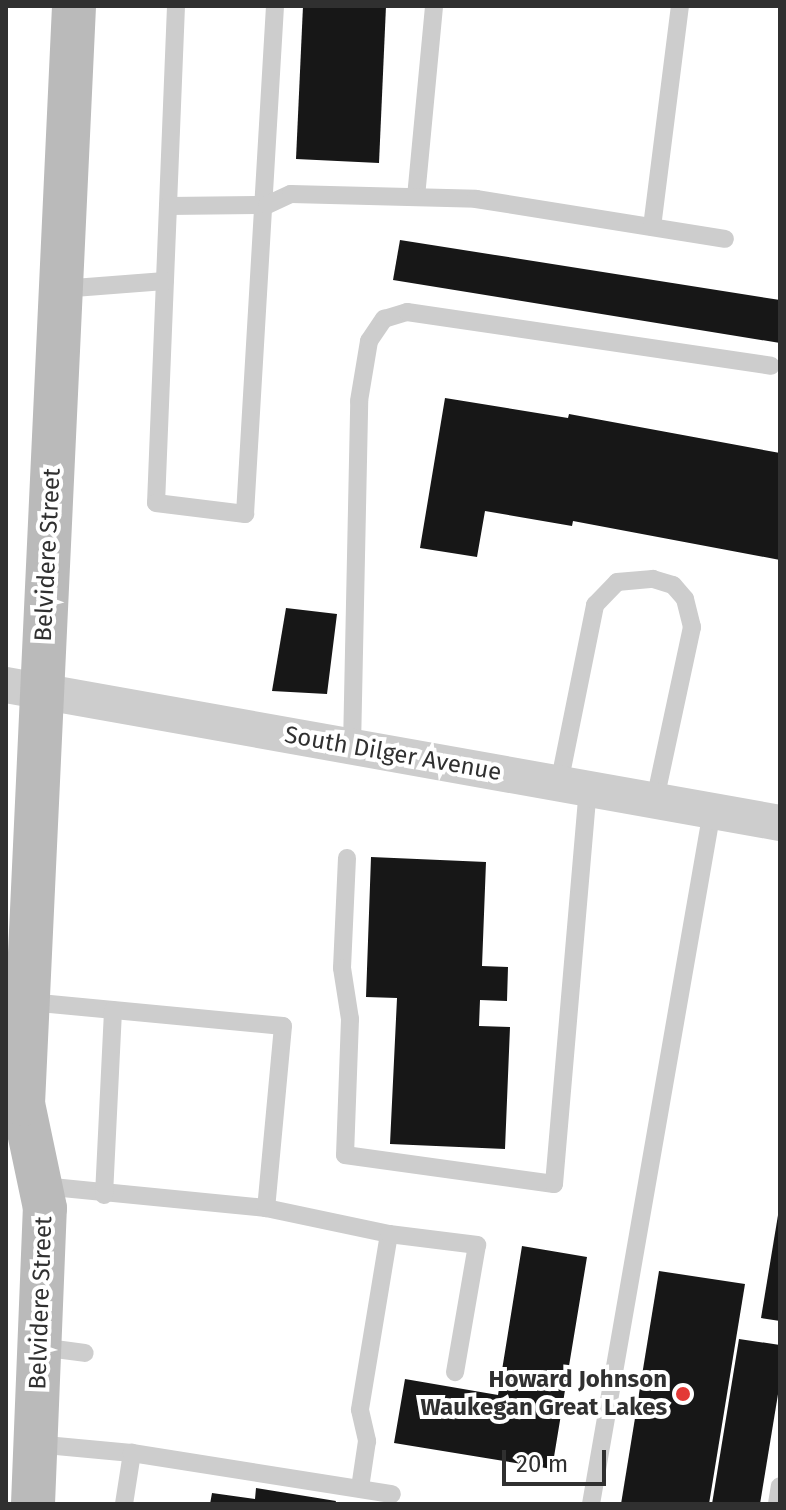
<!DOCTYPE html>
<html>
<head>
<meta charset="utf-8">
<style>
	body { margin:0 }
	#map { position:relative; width:786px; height:1510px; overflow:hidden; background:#fff; font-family:"Fira Sans",sans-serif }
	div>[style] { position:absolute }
	.building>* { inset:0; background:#171717 }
	.service>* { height:18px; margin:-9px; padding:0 9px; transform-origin:9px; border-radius:9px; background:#cdcdcd }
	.minor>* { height:36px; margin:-18px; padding:0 18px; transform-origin:18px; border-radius:18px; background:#cdcdcd }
	.secondary>* { height:44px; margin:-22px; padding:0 22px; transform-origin:22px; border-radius:22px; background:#bababa }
	.dots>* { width:22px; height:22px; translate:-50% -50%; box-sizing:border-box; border:4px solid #fff; border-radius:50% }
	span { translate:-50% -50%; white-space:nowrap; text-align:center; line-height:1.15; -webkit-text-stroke:8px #fff; paint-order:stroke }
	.street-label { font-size:24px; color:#303030 }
	.poi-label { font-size:24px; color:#303030; font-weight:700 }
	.right { translate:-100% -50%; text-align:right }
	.frame { position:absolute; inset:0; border:8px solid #303030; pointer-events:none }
	.scale { position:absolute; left:502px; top:1450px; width:104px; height:36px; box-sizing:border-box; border:4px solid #303030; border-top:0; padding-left:10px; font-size:24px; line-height:28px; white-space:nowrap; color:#303030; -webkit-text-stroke:6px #fff; paint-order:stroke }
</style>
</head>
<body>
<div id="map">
	<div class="building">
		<div style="clip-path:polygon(303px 6px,386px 6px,379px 163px,296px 159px)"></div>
		<div style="clip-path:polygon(400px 240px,780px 300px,780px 343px,393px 280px)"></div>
		<div style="clip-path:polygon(445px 398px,568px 418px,569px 414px,780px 453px,780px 560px,573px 521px,572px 526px,485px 511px,477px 557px,420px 548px)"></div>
		<div style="clip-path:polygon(286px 608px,337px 614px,327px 694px,272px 691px)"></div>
		<div style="clip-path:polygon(371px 857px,486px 862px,482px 966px,508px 967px,507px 1001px,480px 1000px,479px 1026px,510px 1027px,505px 1149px,390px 1144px,397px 998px,366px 997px)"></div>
		<div style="clip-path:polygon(780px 1203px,780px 1321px,761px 1318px)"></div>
		<div style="clip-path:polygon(522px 1246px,587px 1257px,552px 1469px,394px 1443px,405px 1379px,498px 1395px)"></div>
		<div style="clip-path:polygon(659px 1271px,745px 1284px,709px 1504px,621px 1504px)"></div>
		<div style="clip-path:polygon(739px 1339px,780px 1345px,780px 1382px,760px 1504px,712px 1504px)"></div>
		<div style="clip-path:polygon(256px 1488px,336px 1501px,335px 1504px,210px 1504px,212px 1493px,255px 1499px)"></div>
	</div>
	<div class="service">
		<div style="left:176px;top:6px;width:497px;rotate:92.3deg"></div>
		<div style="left:156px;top:503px;width:90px;rotate:7deg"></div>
		<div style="left:245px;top:514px;width:509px;rotate:-86.62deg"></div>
		<div style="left:416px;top:197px;width:192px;rotate:-84.6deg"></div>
		<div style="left:168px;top:206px;width:99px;rotate:-0.6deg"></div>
		<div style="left:267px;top:205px;width:26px;rotate:-25deg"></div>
		<div style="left:291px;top:194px;width:185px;rotate:1.5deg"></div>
		<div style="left:476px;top:199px;width:252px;rotate:9.1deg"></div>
		<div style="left:652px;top:227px;width:223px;rotate:-82.8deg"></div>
		<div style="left:61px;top:289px;width:104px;rotate:-4.4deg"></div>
		<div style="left:352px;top:747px;width:346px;rotate:-88.8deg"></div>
		<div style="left:359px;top:401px;width:61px;rotate:-80.5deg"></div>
		<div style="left:369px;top:341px;width:27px;rotate:-56deg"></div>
		<div style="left:384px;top:319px;width:24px;rotate:-17deg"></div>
		<div style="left:407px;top:312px;width:368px;rotate:8.4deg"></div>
		<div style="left:559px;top:784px;width:183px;rotate:-78.6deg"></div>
		<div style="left:595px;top:605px;width:32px;rotate:-46deg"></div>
		<div style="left:617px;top:582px;width:36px;rotate:-5deg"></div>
		<div style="left:653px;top:579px;width:21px;rotate:17deg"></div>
		<div style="left:673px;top:585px;width:18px;rotate:49deg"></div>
		<div style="left:685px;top:599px;width:29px;rotate:76deg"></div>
		<div style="left:692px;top:627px;width:177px;rotate:102.1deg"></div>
		<div style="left:347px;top:858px;width:110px;rotate:92.6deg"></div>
		<div style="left:342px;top:968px;width:52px;rotate:81.1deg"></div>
		<div style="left:350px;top:1019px;width:136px;rotate:92.1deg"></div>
		<div style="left:345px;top:1155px;width:211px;rotate:7.9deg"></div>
		<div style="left:554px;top:1184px;width:396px;rotate:-85.1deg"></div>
		<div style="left:29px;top:1002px;width:255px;rotate:5.4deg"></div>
		<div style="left:283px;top:1026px;width:183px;rotate:95.3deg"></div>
		<div style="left:42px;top:1186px;width:225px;rotate:5.6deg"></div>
		<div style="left:266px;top:1208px;width:126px;rotate:11.9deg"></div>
		<div style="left:389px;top:1234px;width:178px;rotate:99.4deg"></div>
		<div style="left:360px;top:1410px;width:32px;rotate:77deg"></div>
		<div style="left:367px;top:1441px;width:48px;rotate:98.5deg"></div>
		<div style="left:104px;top:1195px;width:185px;rotate:-87.2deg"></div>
		<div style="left:389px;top:1234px;width:89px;rotate:7.1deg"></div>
		<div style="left:477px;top:1245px;width:129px;rotate:99.8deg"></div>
		<div style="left:40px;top:1347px;width:45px;rotate:7.6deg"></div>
		<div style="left:35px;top:1444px;width:97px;rotate:5.3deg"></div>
		<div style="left:124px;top:1504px;width:52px;rotate:-81.1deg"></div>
		<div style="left:132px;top:1453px;width:263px;rotate:9deg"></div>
		<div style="left:591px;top:1504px;width:703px;rotate:-80.1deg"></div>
		<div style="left:777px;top:1504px;width:18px;rotate:-81deg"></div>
	</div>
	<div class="minor">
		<div style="left:6px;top:685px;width:786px;rotate:10.11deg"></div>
	</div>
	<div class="secondary">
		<div style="left:33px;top:1504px;width:296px;rotate:-87.7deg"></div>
		<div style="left:45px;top:1208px;width:106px;rotate:-101.9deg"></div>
		<div style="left:23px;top:1104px;width:1099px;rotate:-87.34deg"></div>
	</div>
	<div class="dots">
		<div style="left:683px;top:1394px;background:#e33936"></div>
	</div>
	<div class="street-label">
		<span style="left:48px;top:555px;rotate:-87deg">Belvidere Street</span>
		<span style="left:393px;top:754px;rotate:10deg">South Dilger Avenue</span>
		<span style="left:41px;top:1303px;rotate:-88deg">Belvidere Street</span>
	</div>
	<div class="poi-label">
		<span class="right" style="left:667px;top:1394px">Howard Johnson<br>Waukegan Great Lakes</span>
	</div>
	<div class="frame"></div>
	<div class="scale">20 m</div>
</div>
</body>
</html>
